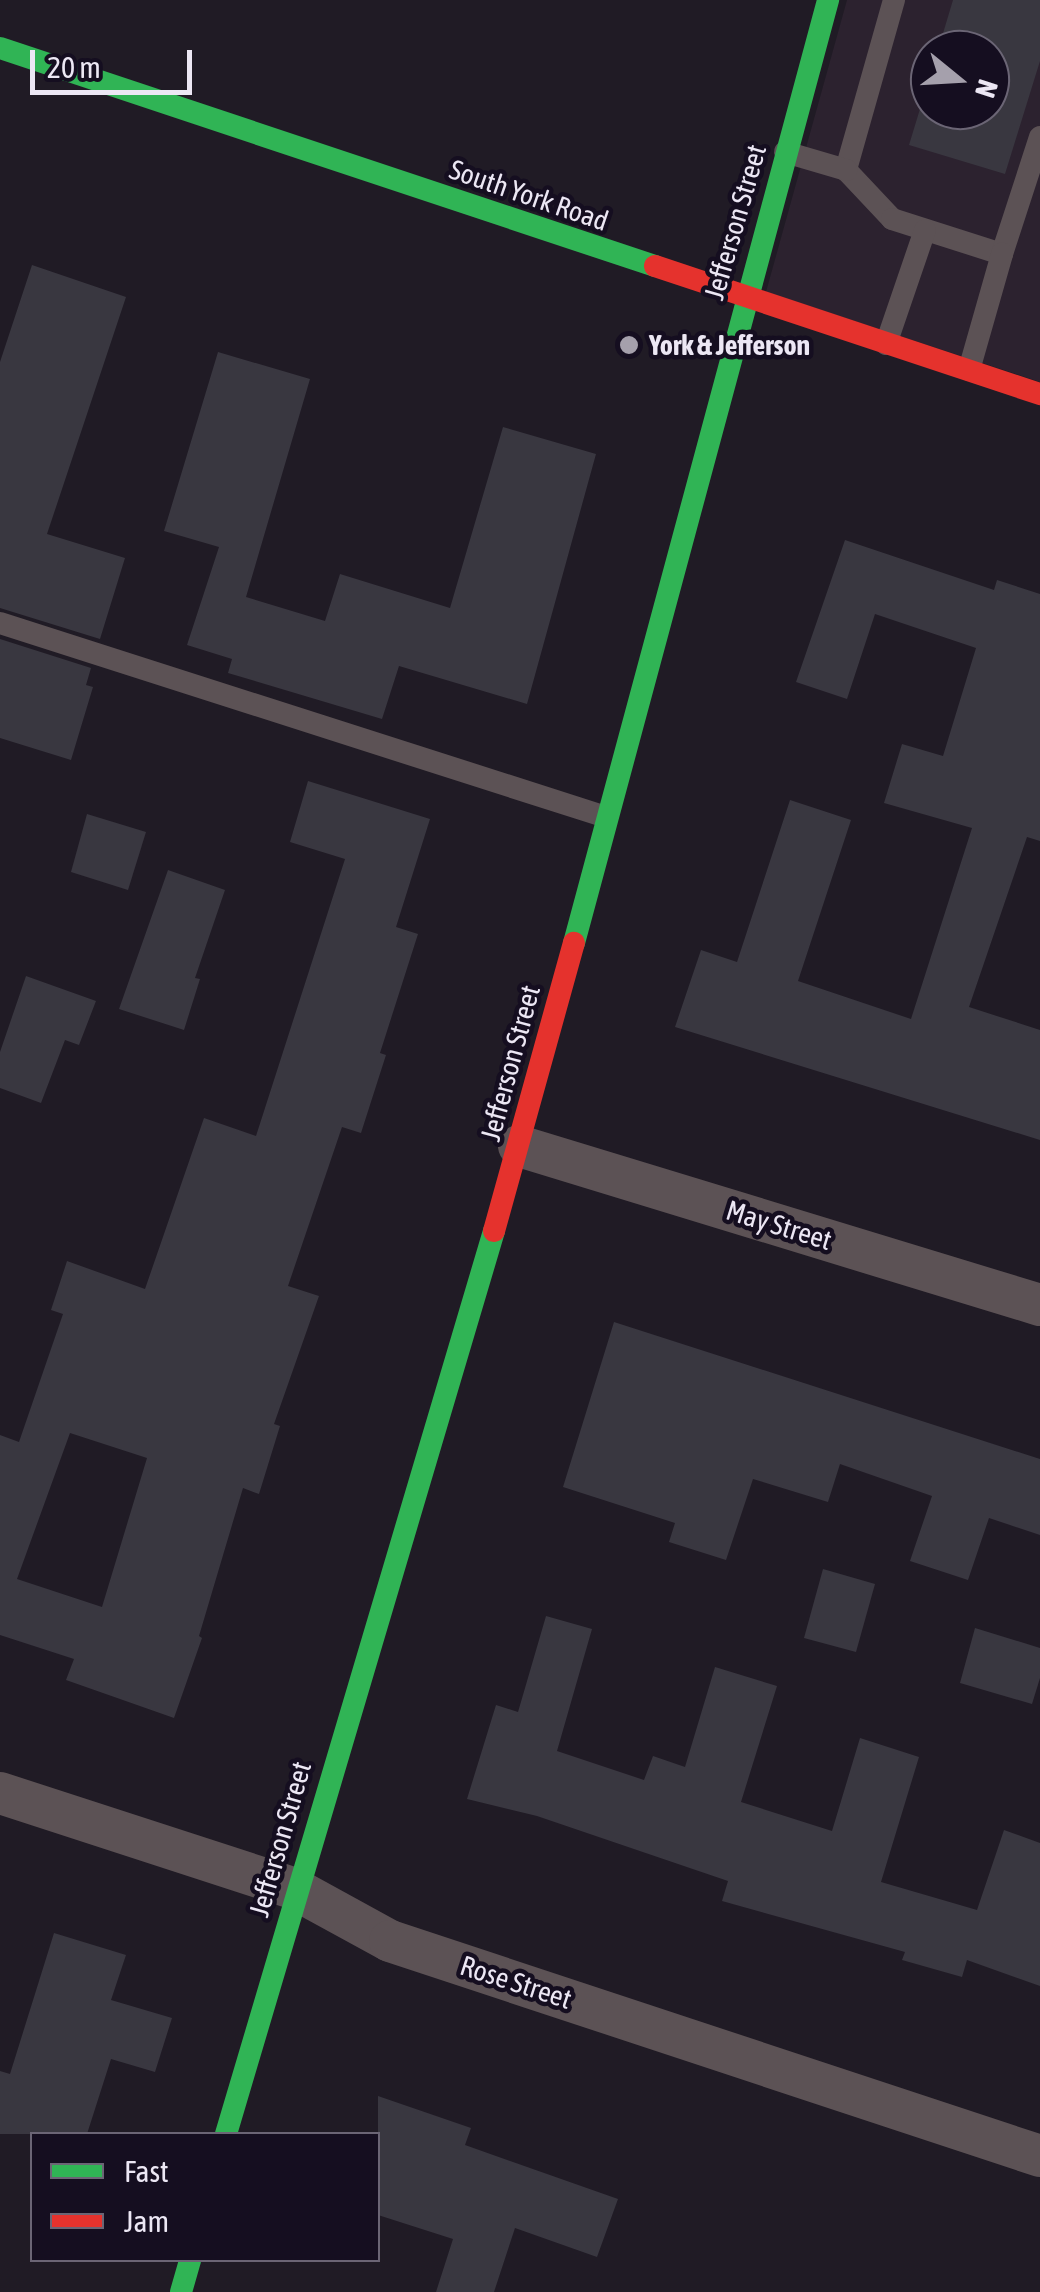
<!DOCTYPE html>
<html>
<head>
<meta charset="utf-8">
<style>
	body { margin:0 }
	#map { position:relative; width:1040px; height:2292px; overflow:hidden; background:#201b25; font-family:"Asap Condensed",sans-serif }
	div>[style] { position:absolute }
	.commercial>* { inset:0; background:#2c222f }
	.building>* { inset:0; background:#393740 }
	.lane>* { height:22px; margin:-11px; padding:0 11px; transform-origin:11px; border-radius:11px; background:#5c5255 }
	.street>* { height:42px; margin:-21px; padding:0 21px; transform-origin:21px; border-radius:21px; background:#5c5255 }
	.fast>* { height:22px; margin:-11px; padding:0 11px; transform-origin:11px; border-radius:11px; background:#30b455 }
	.jam>* { height:22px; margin:-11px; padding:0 11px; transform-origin:11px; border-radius:11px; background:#e5322d }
	.dots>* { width:28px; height:28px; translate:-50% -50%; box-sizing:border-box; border:5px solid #150e20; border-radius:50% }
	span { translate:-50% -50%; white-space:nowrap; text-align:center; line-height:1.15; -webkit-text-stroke:9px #150e20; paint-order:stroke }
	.street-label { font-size:28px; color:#ece7f4 }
	.poi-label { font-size:28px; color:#ece7f4; font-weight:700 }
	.left { translate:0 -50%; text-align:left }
	.legend { position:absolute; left:30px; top:2132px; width:350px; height:130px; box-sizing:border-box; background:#150e20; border:2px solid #6b6575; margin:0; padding:12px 18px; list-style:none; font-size:30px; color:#ece7f4 }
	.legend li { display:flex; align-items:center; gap:20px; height:50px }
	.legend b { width:50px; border:2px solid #6b6575 }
	.north { position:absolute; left:910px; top:30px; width:100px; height:100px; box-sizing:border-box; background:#150e20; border:2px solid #6b6575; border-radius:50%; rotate:108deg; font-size:28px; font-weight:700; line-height:40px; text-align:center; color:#ece7f4 }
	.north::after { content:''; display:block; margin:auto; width:35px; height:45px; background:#a5a0ac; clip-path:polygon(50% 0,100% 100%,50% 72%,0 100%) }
	.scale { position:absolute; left:30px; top:50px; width:162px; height:45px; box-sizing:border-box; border:5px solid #ece7f4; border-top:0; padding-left:12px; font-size:30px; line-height:35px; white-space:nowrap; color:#ece7f4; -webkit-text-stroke:8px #150e20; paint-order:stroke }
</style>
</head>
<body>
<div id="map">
	<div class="commercial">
		<div style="clip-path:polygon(evenodd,847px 0,1040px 0,1040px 382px,766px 292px,847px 0,930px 50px,990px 50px,990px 110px,930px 110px,930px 50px)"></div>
	</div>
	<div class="building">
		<div style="clip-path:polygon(953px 0,1040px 0,1040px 61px,1005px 174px,909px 145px,930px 76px,930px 110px,990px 110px,990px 50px,938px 50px)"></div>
		<div style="clip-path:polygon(32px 265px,126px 297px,47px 534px,125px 558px,100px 639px,0 608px,0 362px)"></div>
		<div style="clip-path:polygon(218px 352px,310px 379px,246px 597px,325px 621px,340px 574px,450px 608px,503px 427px,596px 454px,527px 704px,399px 666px,382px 719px,228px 673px,232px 659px,187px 645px,219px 547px,164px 531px)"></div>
		<div style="clip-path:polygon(845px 540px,994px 590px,997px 580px,1040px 594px,1040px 841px,1027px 837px,969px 1007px,1040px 1030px,1040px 1140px,675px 1027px,701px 950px,737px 962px,790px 800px,851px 820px,798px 981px,911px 1019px,972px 828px,884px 803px,902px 744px,943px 756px,976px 648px,875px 614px,847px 699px,796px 682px)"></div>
		<div style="clip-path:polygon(0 639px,91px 668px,86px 685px,93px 687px,71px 760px,0 738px)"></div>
		<div style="clip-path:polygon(evenodd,308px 781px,430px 819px,396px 927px,418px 934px,380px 1053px,386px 1055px,361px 1133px,342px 1127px,288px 1286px,319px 1296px,274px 1424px,280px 1426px,259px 1494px,243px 1488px,199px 1636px,202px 1638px,174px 1718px,66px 1680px,74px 1659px,0 1635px,0 1435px,19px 1442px,63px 1314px,51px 1310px,67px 1261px,145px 1289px,204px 1118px,256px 1136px,345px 859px,290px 842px,308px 781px,70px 1433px,147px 1458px,102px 1607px,17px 1579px,70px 1433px)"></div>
		<div style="clip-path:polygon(87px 814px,146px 832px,128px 890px,71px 872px)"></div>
		<div style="clip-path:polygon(168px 870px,225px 890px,195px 978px,200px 979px,184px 1030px,119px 1009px)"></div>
		<div style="clip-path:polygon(26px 976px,96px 1001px,79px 1045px,65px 1040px,41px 1103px,0 1088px,0 1052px)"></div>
		<div style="clip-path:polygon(614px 1322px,1040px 1459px,1040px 1535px,989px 1518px,968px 1580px,910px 1561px,932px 1496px,840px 1464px,828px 1502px,753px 1479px,726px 1560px,669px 1542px,675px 1523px,563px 1487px)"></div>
		<div style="clip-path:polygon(823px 1569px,875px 1584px,856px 1652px,804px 1638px)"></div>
		<div style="clip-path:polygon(546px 1616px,592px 1629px,557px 1751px,644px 1780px,653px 1756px,685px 1767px,715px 1667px,777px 1686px,741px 1802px,832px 1831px,860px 1738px,919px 1757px,881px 1882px,977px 1910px,1004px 1830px,1040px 1843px,1040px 1986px,967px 1960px,962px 1977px,902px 1960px,905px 1952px,722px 1901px,728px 1881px,537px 1816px,467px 1799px,496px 1705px,518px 1712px)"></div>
		<div style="clip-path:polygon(975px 1628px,1040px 1648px,1040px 1678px,1032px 1704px,960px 1683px)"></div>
		<div style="clip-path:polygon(54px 1933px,126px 1955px,111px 2000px,172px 2018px,155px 2072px,111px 2059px,87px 2134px,0 2134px,0 2071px,10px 2074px)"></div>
		<div style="clip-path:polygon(378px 2096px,471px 2128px,465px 2145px,618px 2199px,597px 2257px,515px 2228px,494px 2292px,436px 2292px,453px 2239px,378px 2215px)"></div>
	</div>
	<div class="lane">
		<div style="left:894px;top:0;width:177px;rotate:105.8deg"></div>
		<div style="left:846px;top:170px;width:67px;rotate:46.8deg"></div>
		<div style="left:892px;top:219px;width:115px;rotate:17.7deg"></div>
		<div style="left:1002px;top:254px;width:123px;rotate:-72deg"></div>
		<div style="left:785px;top:152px;width:64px;rotate:16.4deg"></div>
		<div style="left:886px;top:344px;width:120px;rotate:-71.1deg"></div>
		<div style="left:969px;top:370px;width:121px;rotate:-74.1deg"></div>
		<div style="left:0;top:623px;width:636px;rotate:17.75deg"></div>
	</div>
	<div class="street">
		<div style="left:519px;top:1146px;width:545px;rotate:16.97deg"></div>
		<div style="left:0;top:1793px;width:310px;rotate:18deg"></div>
		<div style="left:295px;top:1889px;width:108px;rotate:28.7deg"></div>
		<div style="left:390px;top:1941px;width:685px;rotate:18.3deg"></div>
	</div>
	<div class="fast">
		<div style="left:0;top:48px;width:690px;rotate:18.41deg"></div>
		<div style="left:574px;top:943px;width:977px;rotate:-74.92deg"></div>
		<div style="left:226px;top:2134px;width:942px;rotate:-73.47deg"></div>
		<div style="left:181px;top:2292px;width:33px;rotate:-74deg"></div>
	</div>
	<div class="jam">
		<div style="left:655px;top:266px;width:406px;rotate:18.4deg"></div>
		<div style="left:494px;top:1231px;width:299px;rotate:-74.5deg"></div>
	</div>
	<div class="dots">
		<div style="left:629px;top:345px;background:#a5a0ac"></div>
	</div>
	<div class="street-label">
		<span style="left:529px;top:195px;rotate:19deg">South York Road</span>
		<span style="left:735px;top:222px;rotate:-74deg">Jefferson Street</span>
		<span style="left:510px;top:1063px;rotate:-75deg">Jefferson Street</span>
		<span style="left:779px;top:1225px;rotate:17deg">May Street</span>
		<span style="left:280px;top:1839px;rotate:-74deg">Jefferson Street</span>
		<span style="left:516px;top:1982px;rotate:18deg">Rose Street</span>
	</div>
	<div class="poi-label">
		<span class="left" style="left:649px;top:345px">York &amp; Jefferson</span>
	</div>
	<ul class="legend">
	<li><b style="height:12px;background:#30b455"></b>Fast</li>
	<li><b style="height:12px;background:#e5322d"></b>Jam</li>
	</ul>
	<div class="north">N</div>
	<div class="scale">20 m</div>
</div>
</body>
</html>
